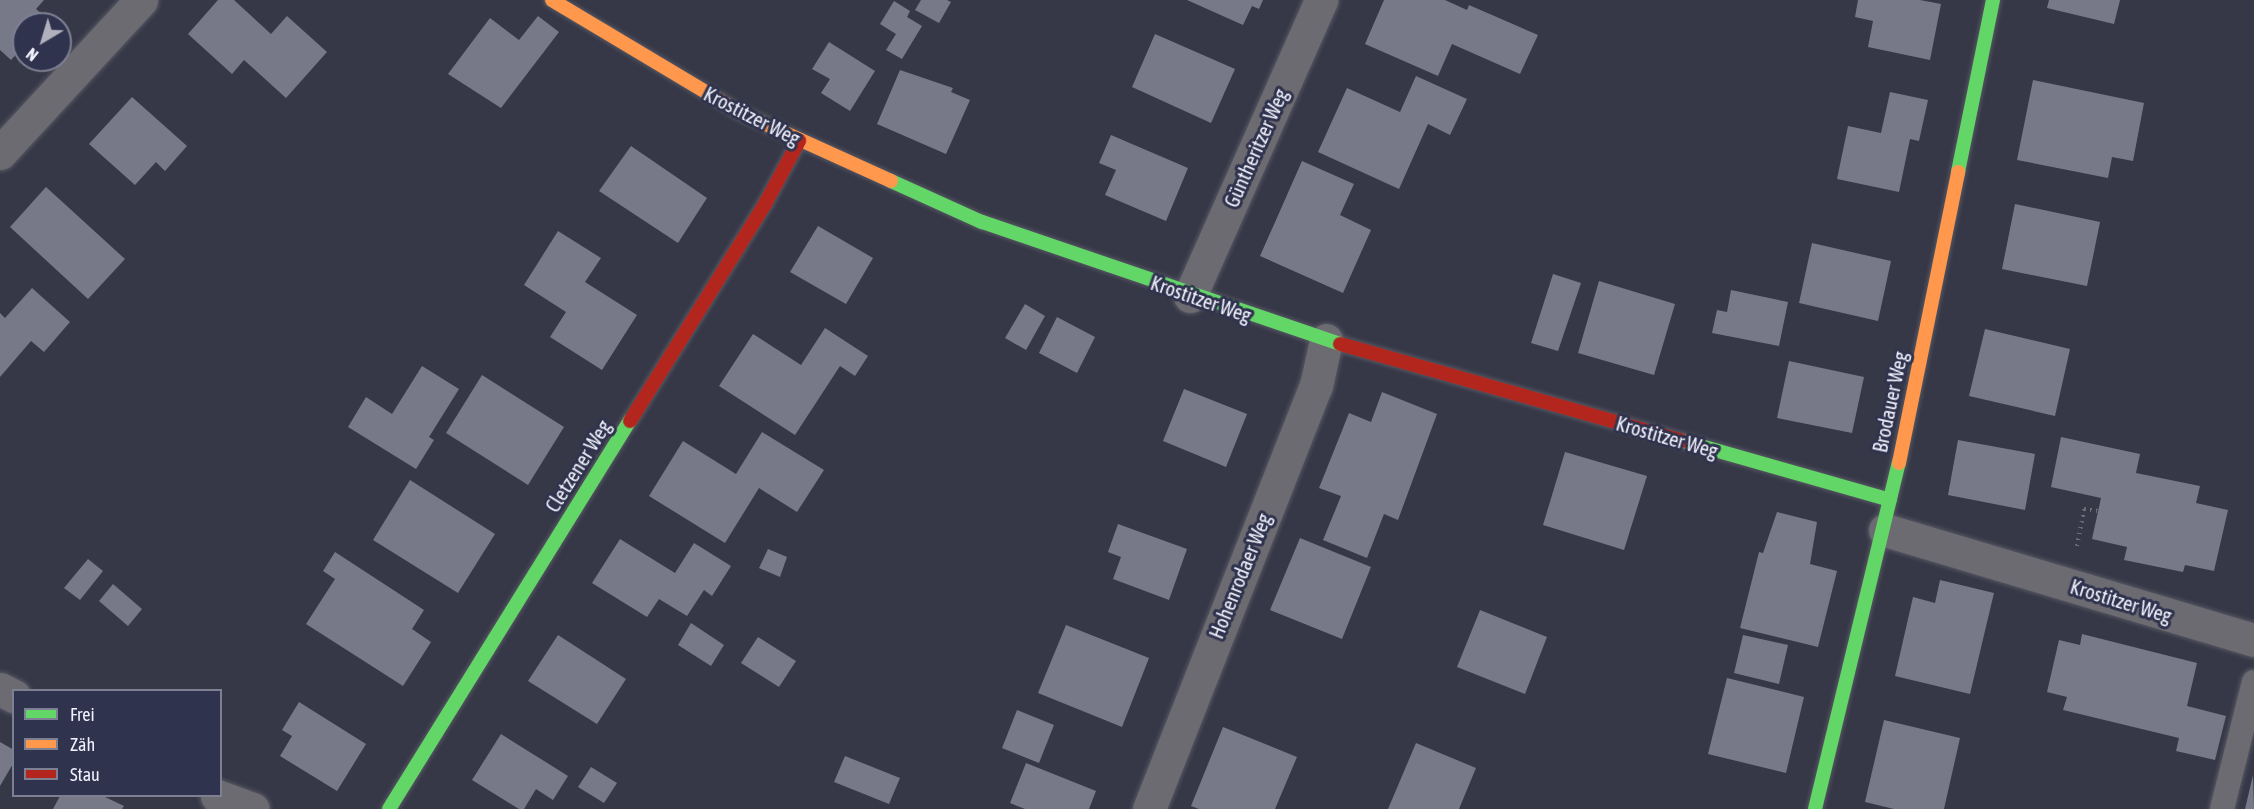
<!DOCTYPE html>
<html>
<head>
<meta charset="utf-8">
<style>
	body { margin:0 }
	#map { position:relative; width:2254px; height:809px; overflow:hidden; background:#363847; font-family:"Asap Condensed",sans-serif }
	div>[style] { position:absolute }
	.building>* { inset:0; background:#777989 }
	.path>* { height:4px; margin-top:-2px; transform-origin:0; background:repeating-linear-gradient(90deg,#6f6f76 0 1.5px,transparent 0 6px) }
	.roads { filter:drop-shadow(0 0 2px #565762) drop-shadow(0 0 2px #565762) }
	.lane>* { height:24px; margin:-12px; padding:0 12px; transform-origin:12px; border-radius:12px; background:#6d6b72 }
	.street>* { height:33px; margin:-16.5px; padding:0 16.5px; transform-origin:16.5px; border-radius:16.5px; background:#6d6b72 }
	.fast>* { height:14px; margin:-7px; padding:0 7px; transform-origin:7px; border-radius:7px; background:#63d668 }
	.slow>* { height:14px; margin:-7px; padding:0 7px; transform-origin:7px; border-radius:7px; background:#ff974d }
	.jam>* { height:14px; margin:-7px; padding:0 7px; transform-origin:7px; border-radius:7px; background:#b3261e }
	span { translate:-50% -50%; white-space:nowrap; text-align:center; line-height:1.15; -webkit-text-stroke:6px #30334d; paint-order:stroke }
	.street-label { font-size:20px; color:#f1f2fd }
	.legend { position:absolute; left:12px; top:689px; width:210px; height:108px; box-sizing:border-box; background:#30334d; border:2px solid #7d7f93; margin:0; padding:8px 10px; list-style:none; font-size:18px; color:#f1f2fd }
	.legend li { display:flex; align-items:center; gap:12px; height:30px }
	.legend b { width:30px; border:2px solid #7d7f93 }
	.north { position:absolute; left:12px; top:12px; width:60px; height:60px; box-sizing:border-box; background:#30334d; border:2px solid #7d7f93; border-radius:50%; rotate:218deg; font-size:16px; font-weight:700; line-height:24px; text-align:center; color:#f1f2fd }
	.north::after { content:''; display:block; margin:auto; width:21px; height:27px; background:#b0b1bd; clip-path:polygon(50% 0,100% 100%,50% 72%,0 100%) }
</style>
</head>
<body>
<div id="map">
	<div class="building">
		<div style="clip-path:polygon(0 0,44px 0,36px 9px,48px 19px,44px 24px,24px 24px,24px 46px,11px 60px,0 50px)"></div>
		<div style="clip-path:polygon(218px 0,234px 0,271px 34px,287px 16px,327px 52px,286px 98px,244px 60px,232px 74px,188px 34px)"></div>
		<div style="clip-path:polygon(921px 0,947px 0,951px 2px,939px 23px,915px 10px)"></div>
		<div style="clip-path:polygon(1187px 0,1263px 0,1259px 9px,1252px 6px,1243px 25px)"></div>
		<div style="clip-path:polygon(1384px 0,1445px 0,1467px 10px,1469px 5px,1538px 35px,1520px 74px,1452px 44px,1438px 76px,1365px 44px)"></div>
		<div style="clip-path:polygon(1858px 0,1920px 0,1941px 4px,1930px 60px,1868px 47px,1873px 21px,1855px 17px)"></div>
		<div style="clip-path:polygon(2049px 0,2120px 0,2114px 24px,2047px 8px)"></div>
		<div style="clip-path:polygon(894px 1px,910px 11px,907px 17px,922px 26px,902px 59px,886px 50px,896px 34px,880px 24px)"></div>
		<div style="clip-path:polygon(538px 16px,559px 32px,501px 108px,448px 74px,490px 18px,519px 40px)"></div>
		<div style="clip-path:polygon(1155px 34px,1235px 69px,1211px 123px,1132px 87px)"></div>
		<div style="clip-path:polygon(829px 42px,875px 71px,850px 111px,821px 93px,830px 79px,812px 69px)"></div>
		<div style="clip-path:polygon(900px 70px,953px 88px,951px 92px,970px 100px,946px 154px,877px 124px)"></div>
		<div style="clip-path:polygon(1416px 76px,1467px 99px,1450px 135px,1428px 124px,1399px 189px,1318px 152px,1347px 88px,1400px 112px)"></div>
		<div style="clip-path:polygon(2033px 80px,2144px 103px,2133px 161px,2112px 157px,2108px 178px,2017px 160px)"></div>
		<div style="clip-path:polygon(1890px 92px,1928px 100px,1919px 141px,1910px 139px,1899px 192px,1837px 179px,1848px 126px,1881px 133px)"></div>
		<div style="clip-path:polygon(132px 97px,187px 146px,165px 171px,156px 162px,135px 185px,89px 144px)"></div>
		<div style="clip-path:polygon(1111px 135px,1188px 168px,1166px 221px,1105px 195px,1116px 170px,1099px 163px)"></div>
		<div style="clip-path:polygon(631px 146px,707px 198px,678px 243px,599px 191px)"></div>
		<div style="clip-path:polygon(1302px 161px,1354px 184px,1340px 215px,1371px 230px,1343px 293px,1260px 256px)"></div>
		<div style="clip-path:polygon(46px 187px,125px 259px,88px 299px,10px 227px)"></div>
		<div style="clip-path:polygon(2015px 204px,2100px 222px,2087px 286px,2002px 269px)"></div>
		<div style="clip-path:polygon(818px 226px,873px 258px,846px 304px,790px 272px)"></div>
		<div style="clip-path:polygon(558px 231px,601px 258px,585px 282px,637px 315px,602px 370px,550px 337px,566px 312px,524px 285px)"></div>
		<div style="clip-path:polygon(1812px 243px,1891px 261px,1878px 321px,1799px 303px)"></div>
		<div style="clip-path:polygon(1553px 274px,1581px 283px,1558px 351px,1531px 343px)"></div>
		<div style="clip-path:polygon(1599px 281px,1675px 304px,1654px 375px,1578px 353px)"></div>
		<div style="clip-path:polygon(32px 288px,70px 322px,44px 352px,31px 341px,0 377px,0 313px,5px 318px)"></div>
		<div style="clip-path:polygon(1731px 290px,1788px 302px,1779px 346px,1712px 333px,1717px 310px,1727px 312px)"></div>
		<div style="clip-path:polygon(1025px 304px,1045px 316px,1026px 350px,1005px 338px)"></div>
		<div style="clip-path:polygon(1057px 317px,1095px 337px,1077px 373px,1039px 353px)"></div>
		<div style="clip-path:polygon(825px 328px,868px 356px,855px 376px,840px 366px,795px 435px,719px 386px,753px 334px,801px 365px)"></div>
		<div style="clip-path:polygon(1985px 329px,2070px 349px,2055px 416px,1969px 396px)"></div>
		<div style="clip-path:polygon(1789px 361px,1864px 377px,1852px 433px,1777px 418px)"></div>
		<div style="clip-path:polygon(422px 366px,459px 389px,429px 437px,434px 440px,416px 469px,348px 427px,366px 397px,392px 414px)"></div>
		<div style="clip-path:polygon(482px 375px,564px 427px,528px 485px,446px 433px)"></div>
		<div style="clip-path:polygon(1184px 389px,1247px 414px,1226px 467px,1163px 441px)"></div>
		<div style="clip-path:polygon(1382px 392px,1437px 414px,1398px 520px,1384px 514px,1367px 558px,1323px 540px,1341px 496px,1319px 488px,1349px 413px,1371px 422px)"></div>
		<div style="clip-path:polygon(762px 432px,824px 470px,797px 512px,759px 488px,725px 543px,649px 496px,683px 441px,736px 474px)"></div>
		<div style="clip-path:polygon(2061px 437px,2140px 454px,2136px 473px,2200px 486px,2196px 503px,2228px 510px,2214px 571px,2185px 565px,2183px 572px,2124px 560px,2127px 547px,2092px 539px,2101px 498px,2051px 487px)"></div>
		<div style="clip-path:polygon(1958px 440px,2035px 454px,2025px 510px,1948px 495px)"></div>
		<div style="clip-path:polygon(1565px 452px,1647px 476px,1624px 550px,1543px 525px)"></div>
		<div style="clip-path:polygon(410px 480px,495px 534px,458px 593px,373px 540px)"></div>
		<div style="clip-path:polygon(1777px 512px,1817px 522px,1810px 564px,1837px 571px,1818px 647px,1740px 628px,1759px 552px,1763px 553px)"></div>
		<div style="clip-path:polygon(1118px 524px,1187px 549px,1169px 600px,1113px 579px,1121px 557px,1108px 552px)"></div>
		<div style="clip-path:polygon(1300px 538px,1371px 567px,1342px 639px,1270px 610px)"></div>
		<div style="clip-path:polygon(620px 539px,675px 573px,694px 543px,731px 566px,712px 596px,704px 590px,687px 616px,659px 599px,647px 617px,592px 583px)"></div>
		<div style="clip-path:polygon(768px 549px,787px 557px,780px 577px,759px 568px)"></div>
		<div style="clip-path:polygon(335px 552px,424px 610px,412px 629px,431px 642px,403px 686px,306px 624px,335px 579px,323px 571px)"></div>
		<div style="clip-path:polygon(88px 559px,103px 571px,80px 600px,64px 588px)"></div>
		<div style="clip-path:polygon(1940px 580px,1994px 593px,1970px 694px,1895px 676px,1913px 597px,1935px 603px)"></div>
		<div style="clip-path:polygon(113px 584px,142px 609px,128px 626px,99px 601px)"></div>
		<div style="clip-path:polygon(1480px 610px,1547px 637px,1525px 694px,1457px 667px)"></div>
		<div style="clip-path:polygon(691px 623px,724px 645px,711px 666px,678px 645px)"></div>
		<div style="clip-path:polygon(1066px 625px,1149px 658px,1122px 727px,1038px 693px)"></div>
		<div style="clip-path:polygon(2082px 634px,2197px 663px,2187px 706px,2226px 716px,2215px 760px,2176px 751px,2179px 738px,2063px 710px,2067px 697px,2047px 692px,2059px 640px,2080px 645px)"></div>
		<div style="clip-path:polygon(558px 635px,626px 679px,597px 724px,528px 681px)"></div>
		<div style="clip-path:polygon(1743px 635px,1788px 645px,1779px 684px,1734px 673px)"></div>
		<div style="clip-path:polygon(758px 637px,796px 661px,779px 687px,741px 663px)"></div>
		<div style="clip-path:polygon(1727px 678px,1804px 697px,1786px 773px,1708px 754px)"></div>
		<div style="clip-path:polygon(299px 702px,366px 744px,337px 791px,280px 756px,292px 736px,282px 730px)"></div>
		<div style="clip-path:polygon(1017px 710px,1054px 725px,1039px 763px,1002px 748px)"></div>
		<div style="clip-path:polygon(1884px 720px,1960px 738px,1944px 809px,1894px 809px,1865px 802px)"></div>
		<div style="clip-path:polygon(1223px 727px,1297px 757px,1275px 809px,1199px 809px,1191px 806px)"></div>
		<div style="clip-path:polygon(501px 734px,568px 776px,553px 800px,536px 789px,524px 809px,519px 809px,472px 780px)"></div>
		<div style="clip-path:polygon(0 742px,14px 750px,14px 762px,0 786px)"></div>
		<div style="clip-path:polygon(1416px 743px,1476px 768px,1459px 809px,1388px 809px)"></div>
		<div style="clip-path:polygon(845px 756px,900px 778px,889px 804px,834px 782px)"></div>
		<div style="clip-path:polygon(1026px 763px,1096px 791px,1089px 809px,1025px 809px,1010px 803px)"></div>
		<div style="clip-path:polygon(591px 767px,617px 783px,604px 803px,578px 787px)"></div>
		<div style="clip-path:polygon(2253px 775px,2254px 809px,2245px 809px)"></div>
		<div style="clip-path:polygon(60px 796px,103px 796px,124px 806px,122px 809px,53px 809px)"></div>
	</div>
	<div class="path">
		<div style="left:2077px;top:546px;width:38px;rotate:-79deg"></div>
		<div style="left:2084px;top:509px;width:14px;rotate:8deg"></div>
	</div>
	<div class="roads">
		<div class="lane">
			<div style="left:2222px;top:809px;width:131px;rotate:-75.9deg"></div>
		</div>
		<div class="street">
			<div style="left:0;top:153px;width:208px;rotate:-47.3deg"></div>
			<div style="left:1190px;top:296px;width:324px;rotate:-66.1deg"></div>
			<div style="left:1885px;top:530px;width:385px;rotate:16.6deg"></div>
			<div style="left:0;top:689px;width:16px;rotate:27deg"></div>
			<div style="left:217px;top:796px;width:38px;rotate:20deg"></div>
			<div style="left:1149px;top:809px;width:455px;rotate:-68.5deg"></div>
			<div style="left:1316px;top:386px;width:47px;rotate:-77.7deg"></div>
		</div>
		<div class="fast">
			<div style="left:1958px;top:172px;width:176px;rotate:-78.5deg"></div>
			<div style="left:891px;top:181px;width:100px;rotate:24.3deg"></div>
			<div style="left:982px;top:222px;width:378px;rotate:18.8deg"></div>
			<div style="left:1683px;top:441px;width:215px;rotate:15.9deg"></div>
			<div style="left:389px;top:809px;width:457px;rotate:-58.2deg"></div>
			<div style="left:1815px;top:809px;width:356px;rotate:-76.4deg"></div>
		</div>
		<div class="slow">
			<div style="left:552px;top:0;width:218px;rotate:30.9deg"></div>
			<div style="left:739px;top:112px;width:167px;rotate:24.4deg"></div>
			<div style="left:1899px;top:463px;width:297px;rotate:-78.5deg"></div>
		</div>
		<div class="jam">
			<div style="left:1340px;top:344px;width:356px;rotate:15.8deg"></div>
			<div style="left:630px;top:421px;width:256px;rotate:-58.1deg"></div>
			<div style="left:765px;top:204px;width:72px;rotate:-61.6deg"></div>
		</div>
	</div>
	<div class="street-label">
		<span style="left:752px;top:116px;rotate:27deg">Krostitzer Weg</span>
		<span style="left:1256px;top:148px;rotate:-66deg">Güntheritzer Weg</span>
		<span style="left:1201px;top:299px;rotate:19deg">Krostitzer Weg</span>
		<span style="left:1890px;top:402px;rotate:-78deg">Brodauer Weg</span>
		<span style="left:1667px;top:437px;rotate:16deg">Krostitzer Weg</span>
		<span style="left:578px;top:466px;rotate:-58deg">Cletzener Weg</span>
		<span style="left:1240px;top:576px;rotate:-68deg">Hohenrodaer Weg</span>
		<span style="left:2121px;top:601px;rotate:17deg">Krostitzer Weg</span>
	</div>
	<ul class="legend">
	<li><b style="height:8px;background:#63d668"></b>Frei</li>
	<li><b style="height:8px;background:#ff974d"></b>Zäh</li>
	<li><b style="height:8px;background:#b3261e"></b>Stau</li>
	</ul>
	<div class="north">N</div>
</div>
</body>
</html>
